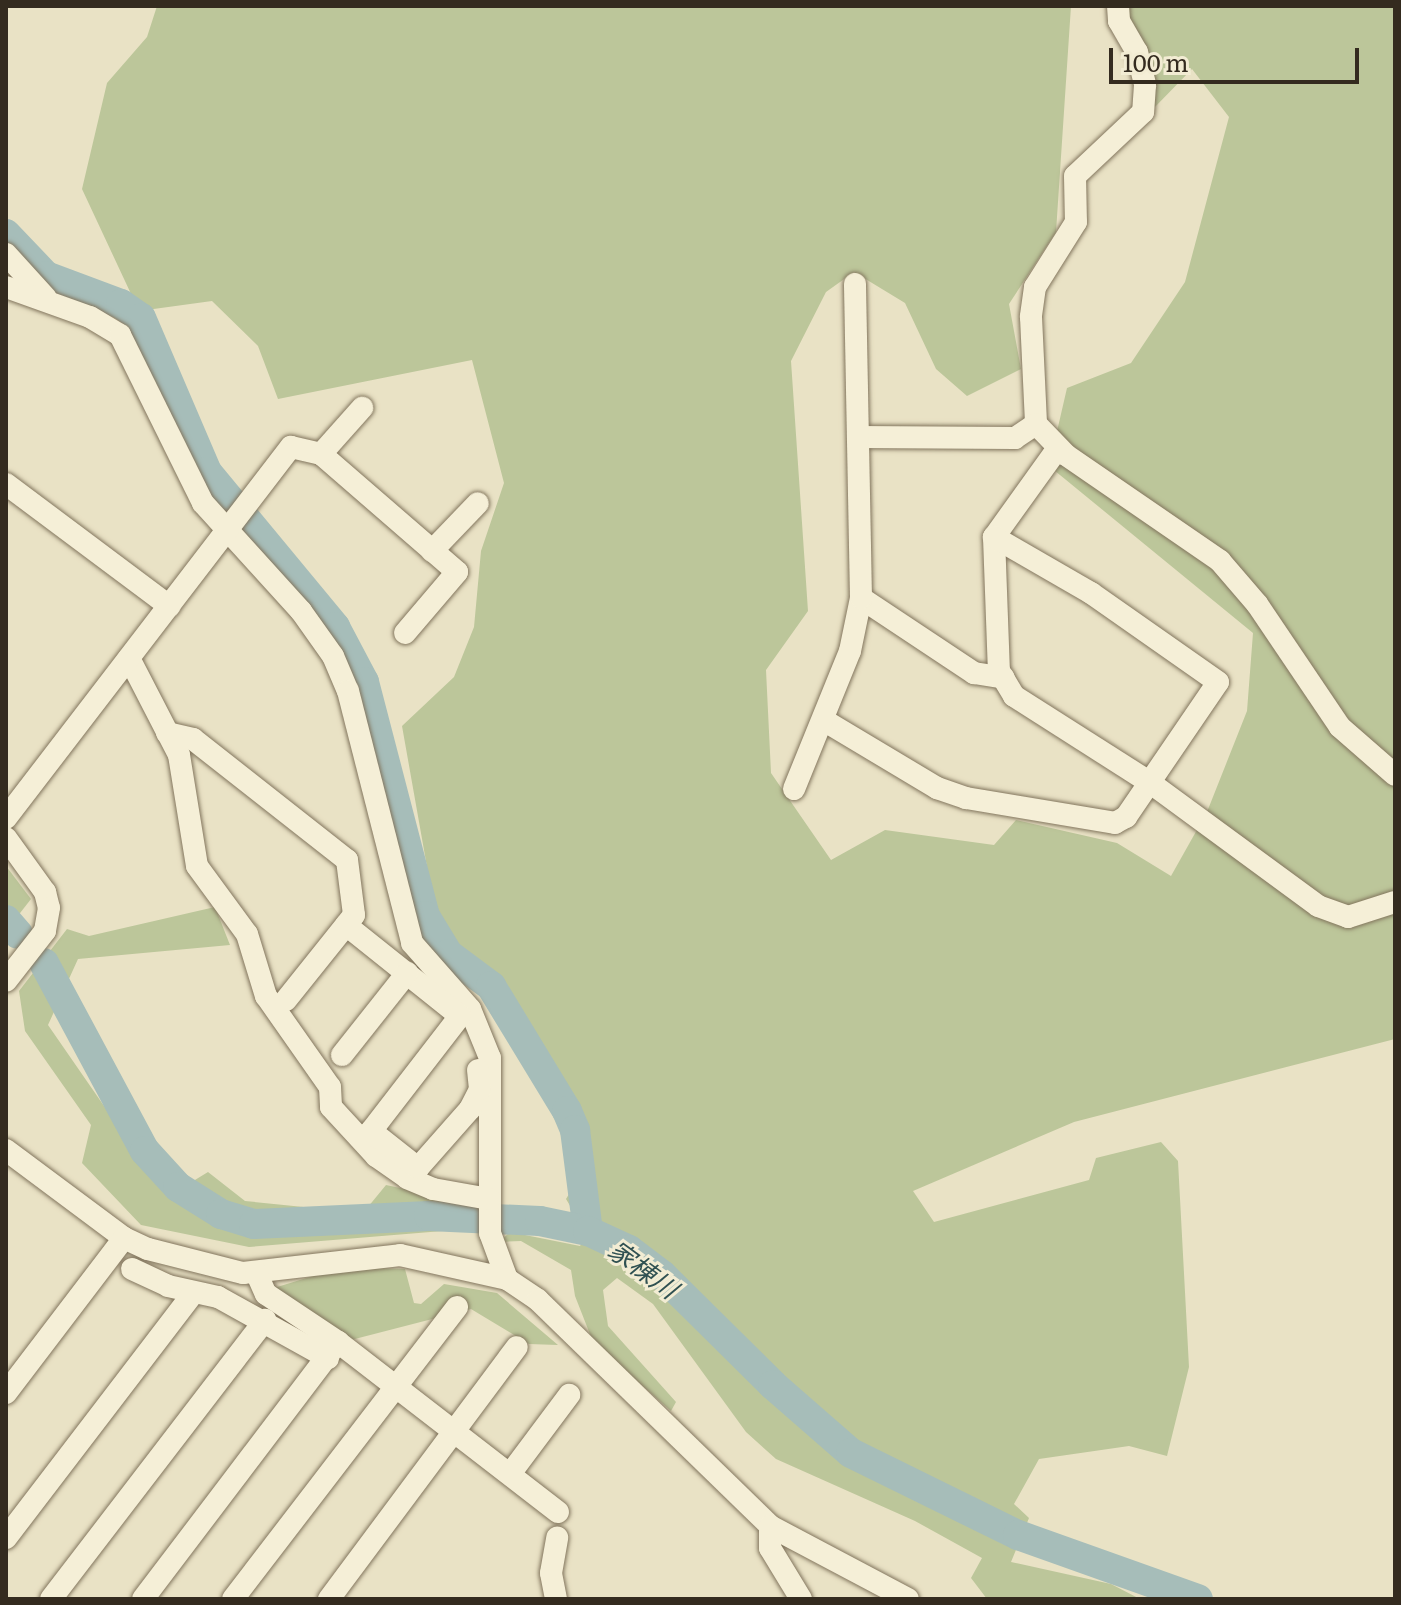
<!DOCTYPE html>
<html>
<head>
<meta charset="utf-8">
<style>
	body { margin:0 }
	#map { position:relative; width:1401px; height:1605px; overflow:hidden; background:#e9e2c5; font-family:Literata,"Noto Sans JP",serif }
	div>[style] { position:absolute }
	.green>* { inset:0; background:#bcc69a }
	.river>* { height:30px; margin:-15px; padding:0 15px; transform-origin:15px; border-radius:15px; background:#a6bdb9 }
	.roads { filter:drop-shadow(0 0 2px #82755d) drop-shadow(0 0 2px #82755d) }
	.minor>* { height:22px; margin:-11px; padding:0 11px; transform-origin:11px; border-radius:11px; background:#f5efd7 }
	span { translate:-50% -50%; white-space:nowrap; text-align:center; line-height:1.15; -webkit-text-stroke:6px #f2ecd3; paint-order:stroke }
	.water-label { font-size:26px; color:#305152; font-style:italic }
	.frame { position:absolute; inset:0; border:8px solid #342b1f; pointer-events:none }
	.scale { position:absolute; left:1109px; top:48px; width:250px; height:36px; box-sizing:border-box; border:4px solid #342b1f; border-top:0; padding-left:10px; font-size:24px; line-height:28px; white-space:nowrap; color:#342b1f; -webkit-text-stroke:6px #f2ecd3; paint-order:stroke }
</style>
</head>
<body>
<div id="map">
	<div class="green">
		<div style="clip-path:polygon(157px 6px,1071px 6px,1056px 232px,1009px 304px,1021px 369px,967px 396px,936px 369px,905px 303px,854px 272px,826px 292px,791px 361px,808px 611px,766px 670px,771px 773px,831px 860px,885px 830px,994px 845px,1016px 820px,1117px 843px,1171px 876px,1207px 812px,1247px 711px,1253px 633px,1049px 466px,1067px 388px,1131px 363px,1185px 282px,1229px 117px,1192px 69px,1153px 109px,1109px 6px,1395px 6px,1395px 1039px,1074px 1122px,913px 1191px,934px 1222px,1089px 1180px,1096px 1158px,1161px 1142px,1178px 1161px,1189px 1367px,1167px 1456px,1129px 1446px,1039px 1459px,1014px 1504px,1029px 1518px,1011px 1562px,1111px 1584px,1140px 1599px,987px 1599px,971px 1578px,982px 1558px,915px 1521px,776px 1459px,746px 1432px,653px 1304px,617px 1278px,603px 1290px,608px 1326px,676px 1402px,671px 1411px,593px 1342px,575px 1296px,571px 1270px,521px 1241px,499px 1242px,510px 1232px,580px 1246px,587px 1234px,566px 1199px,591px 1158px,570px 1109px,438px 929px,402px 726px,454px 677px,474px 627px,481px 551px,504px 483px,472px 360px,278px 399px,258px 346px,212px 301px,139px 311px,82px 189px,107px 83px,147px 37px)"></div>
		<div style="clip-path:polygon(6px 866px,31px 899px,6px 931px)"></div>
		<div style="clip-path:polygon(215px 907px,230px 945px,78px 959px,48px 1025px,167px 1197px,208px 1172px,245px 1201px,363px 1213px,386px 1185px,470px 1203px,467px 1229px,249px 1247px,141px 1225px,82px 1163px,91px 1125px,25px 1031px,19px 991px,67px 929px,89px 936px)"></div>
		<div style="clip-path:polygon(342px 1267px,405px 1269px,414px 1303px,421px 1304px,444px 1284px,497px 1293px,558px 1345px,529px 1344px,471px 1309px,347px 1341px,274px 1288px)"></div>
	</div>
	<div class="river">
		<div style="left:6px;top:234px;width:58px;rotate:46.4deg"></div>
		<div style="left:46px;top:276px;width:80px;rotate:20.5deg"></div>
		<div style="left:121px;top:304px;width:24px;rotate:35deg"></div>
		<div style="left:141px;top:318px;width:168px;rotate:66.8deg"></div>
		<div style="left:207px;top:472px;width:201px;rotate:50.4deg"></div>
		<div style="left:335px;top:627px;width:62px;rotate:62.2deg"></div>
		<div style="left:364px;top:682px;width:242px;rotate:75.4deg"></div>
		<div style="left:425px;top:916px;width:44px;rotate:58.8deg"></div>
		<div style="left:448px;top:954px;width:54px;rotate:36.7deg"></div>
		<div style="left:491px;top:986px;width:146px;rotate:58.7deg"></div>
		<div style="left:567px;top:1111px;width:21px;rotate:67deg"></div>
		<div style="left:575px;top:1130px;width:102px;rotate:82.7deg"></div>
		<div style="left:6px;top:920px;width:18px;rotate:49deg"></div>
		<div style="left:44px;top:963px;width:213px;rotate:61.8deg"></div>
		<div style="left:145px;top:1151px;width:49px;rotate:47.5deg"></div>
		<div style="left:178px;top:1187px;width:51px;rotate:32.1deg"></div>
		<div style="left:221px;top:1214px;width:34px;rotate:17deg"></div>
		<div style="left:254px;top:1224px;width:175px;rotate:-2.6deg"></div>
		<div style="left:429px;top:1216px;width:111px;rotate:2.6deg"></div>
		<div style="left:540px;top:1221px;width:49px;rotate:11.8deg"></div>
		<div style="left:588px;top:1231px;width:45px;rotate:24.9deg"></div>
		<div style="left:629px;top:1250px;width:41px;rotate:37.1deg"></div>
		<div style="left:662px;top:1275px;width:156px;rotate:44.7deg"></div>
		<div style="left:773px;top:1385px;width:103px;rotate:41.1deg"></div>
		<div style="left:851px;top:1453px;width:186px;rotate:26.2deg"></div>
		<div style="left:1018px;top:1535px;width:191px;rotate:19.6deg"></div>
	</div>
	<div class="roads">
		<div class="minor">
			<div style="left:1118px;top:6px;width:15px;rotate:86deg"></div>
			<div style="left:1119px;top:21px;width:36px;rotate:60deg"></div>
			<div style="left:1137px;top:52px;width:34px;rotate:76deg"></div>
			<div style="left:1145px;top:85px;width:27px;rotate:94deg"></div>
			<div style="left:1143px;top:112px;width:93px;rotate:136.7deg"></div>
			<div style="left:1075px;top:176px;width:46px;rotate:88.8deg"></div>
			<div style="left:1076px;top:222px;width:77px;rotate:122.2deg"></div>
			<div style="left:1035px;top:287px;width:30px;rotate:98deg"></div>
			<div style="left:1031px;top:317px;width:107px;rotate:87.3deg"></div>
			<div style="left:1036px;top:424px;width:43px;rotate:45.9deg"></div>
			<div style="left:1066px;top:455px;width:187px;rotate:34.5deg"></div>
			<div style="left:1220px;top:561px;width:57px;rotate:49.3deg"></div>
			<div style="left:1257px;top:604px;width:148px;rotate:56deg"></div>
			<div style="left:1340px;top:727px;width:73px;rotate:41.1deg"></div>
			<div style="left:6px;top:254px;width:59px;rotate:47.7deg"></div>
			<div style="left:6px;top:287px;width:89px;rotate:19.7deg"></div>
			<div style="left:90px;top:317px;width:35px;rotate:31deg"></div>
			<div style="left:120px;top:335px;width:187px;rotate:63.7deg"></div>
			<div style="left:203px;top:503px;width:146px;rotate:47.8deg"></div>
			<div style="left:301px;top:611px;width:55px;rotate:54.6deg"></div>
			<div style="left:333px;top:656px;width:38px;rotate:67deg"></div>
			<div style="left:348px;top:691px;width:260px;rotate:75.7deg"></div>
			<div style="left:412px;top:943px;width:88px;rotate:48.7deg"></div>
			<div style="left:470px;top:1009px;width:53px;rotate:67.8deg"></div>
			<div style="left:490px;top:1058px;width:175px;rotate:90deg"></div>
			<div style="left:490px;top:1233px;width:49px;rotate:69.7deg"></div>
			<div style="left:858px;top:437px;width:157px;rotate:0.4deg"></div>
			<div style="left:1015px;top:438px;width:25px;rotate:-34deg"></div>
			<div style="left:1058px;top:448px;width:110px;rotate:125.7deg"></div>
			<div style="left:994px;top:537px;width:134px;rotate:87.9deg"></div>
			<div style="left:999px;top:671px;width:29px;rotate:59deg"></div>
			<div style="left:1014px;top:696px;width:164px;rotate:32.5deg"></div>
			<div style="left:1152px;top:784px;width:206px;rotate:36.3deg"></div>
			<div style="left:1318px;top:906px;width:32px;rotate:20deg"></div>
			<div style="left:1348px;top:917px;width:49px;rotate:-17.7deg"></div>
			<div style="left:321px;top:454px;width:62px;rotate:-48.3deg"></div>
			<div style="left:6px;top:484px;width:204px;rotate:36.8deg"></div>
			<div style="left:432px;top:551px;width:66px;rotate:-46.2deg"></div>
			<div style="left:861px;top:598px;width:136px;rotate:33.6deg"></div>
			<div style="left:974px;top:673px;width:30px;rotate:9deg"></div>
			<div style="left:129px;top:658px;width:109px;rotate:62.7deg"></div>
			<div style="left:179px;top:755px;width:112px;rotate:80.8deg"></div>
			<div style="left:197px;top:866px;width:84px;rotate:53.7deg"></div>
			<div style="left:247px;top:934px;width:65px;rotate:73deg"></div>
			<div style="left:266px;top:996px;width:111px;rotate:54.9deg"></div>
			<div style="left:330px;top:1087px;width:20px;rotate:87deg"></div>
			<div style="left:331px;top:1107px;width:67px;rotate:47.4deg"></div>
			<div style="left:376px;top:1156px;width:38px;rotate:35deg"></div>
			<div style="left:407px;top:1178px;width:28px;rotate:23deg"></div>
			<div style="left:433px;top:1189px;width:57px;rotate:10.1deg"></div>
			<div style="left:825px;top:721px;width:131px;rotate:30.9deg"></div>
			<div style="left:937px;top:788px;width:31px;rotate:19deg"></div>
			<div style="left:966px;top:798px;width:151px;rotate:9.5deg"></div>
			<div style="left:1115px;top:823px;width:13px;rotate:-29deg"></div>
			<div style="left:1126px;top:817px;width:163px;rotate:-55.7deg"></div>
			<div style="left:1218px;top:682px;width:155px;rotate:-145deg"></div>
			<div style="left:1091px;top:593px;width:112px;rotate:-150deg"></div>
			<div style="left:167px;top:733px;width:27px;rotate:13deg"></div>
			<div style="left:193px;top:739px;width:196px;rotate:38.2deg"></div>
			<div style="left:347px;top:860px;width:55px;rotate:82.7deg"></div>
			<div style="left:354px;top:915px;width:109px;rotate:128.7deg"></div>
			<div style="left:794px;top:789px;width:149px;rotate:-67.9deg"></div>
			<div style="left:850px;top:651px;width:54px;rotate:-78.3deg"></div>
			<div style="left:861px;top:598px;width:314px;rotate:-91.1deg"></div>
			<div style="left:6px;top:818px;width:468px;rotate:-52.5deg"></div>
			<div style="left:291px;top:447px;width:31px;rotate:13deg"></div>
			<div style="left:321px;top:454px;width:180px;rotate:40.9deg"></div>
			<div style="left:457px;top:572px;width:80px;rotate:130.4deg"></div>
			<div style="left:6px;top:838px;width:67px;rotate:54.2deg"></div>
			<div style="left:45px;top:892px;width:16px;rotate:76deg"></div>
			<div style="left:49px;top:908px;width:23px;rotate:100deg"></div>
			<div style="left:45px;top:931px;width:63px;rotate:128deg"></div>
			<div style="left:346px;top:925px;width:146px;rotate:38.6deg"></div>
			<div style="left:460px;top:1016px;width:145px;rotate:127.7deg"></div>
			<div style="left:371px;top:1131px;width:60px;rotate:38.2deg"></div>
			<div style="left:418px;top:1168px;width:79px;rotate:-48.6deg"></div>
			<div style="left:470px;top:1109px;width:22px;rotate:-63deg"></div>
			<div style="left:480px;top:1089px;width:19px;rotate:-96deg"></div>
			<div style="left:342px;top:1055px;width:105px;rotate:-51.6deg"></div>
			<div style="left:6px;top:1150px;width:147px;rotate:36.7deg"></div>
			<div style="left:124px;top:1238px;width:26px;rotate:25deg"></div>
			<div style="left:148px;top:1249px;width:98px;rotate:14.2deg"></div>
			<div style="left:243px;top:1273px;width:158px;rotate:-6.5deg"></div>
			<div style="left:400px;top:1255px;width:110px;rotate:12.6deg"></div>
			<div style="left:507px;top:1279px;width:37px;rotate:34deg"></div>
			<div style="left:538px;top:1300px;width:324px;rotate:44.2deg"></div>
			<div style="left:770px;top:1526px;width:156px;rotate:27.9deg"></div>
			<div style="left:132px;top:1269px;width:40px;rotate:25deg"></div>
			<div style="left:168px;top:1286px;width:51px;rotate:12.4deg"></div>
			<div style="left:218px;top:1297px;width:126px;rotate:29deg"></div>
			<div style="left:256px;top:1272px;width:24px;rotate:66deg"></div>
			<div style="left:266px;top:1294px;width:87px;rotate:33.7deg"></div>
			<div style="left:338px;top:1342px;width:278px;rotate:37.7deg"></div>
			<div style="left:6px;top:1393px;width:195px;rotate:-52.7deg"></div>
			<div style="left:510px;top:1474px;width:99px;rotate:-53.2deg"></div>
			<div style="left:770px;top:1526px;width:22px;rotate:90deg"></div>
			<div style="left:770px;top:1548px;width:60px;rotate:58.7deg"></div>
			<div style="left:6px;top:1538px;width:308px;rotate:-52.6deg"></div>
			<div style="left:51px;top:1599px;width:352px;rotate:-52.5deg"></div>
			<div style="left:143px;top:1599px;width:323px;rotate:-52.8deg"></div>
			<div style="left:233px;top:1599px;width:368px;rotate:-52.5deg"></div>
			<div style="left:329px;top:1599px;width:314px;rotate:-53.3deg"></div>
			<div style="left:556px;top:1599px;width:26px;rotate:-101deg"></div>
			<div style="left:551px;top:1573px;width:36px;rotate:-80deg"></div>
		</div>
	</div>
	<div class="water-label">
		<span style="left:644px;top:1268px;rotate:36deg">家棟川</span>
	</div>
	<div class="frame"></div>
	<div class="scale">100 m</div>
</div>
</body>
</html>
